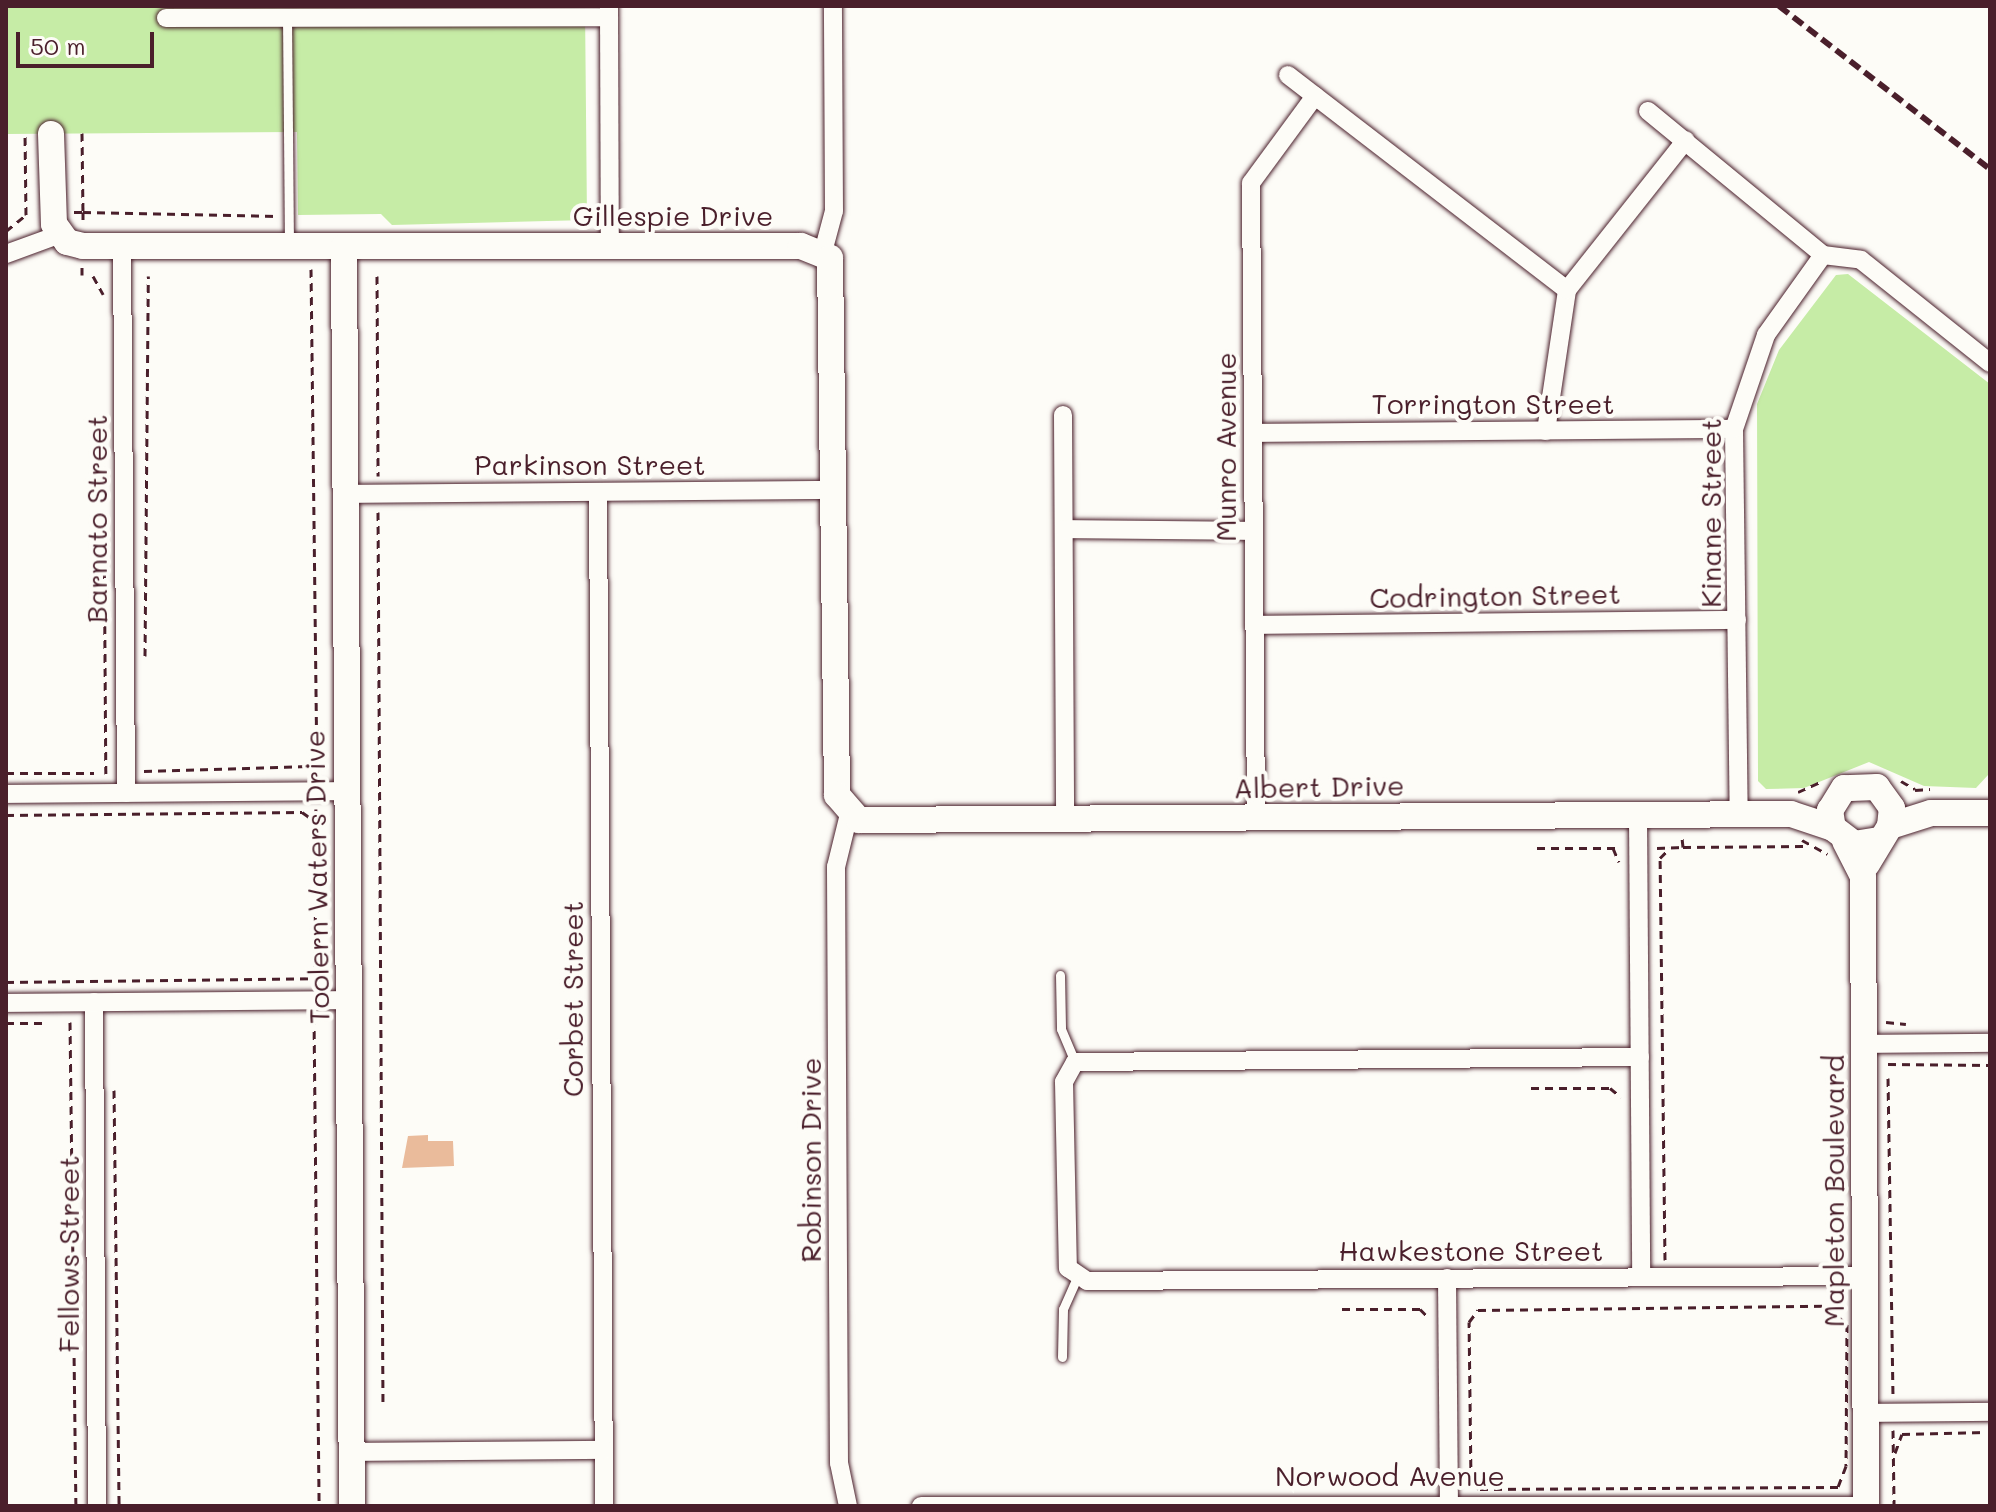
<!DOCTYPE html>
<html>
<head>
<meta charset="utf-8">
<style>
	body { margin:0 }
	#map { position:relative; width:1996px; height:1512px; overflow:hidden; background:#fdfcf7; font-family:Mali,sans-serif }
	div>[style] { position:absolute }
	.green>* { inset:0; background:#c6eca6 }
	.building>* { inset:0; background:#eabb9b }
	.path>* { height:3px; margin-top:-1.5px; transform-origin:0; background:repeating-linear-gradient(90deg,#4a1f2b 0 8px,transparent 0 14px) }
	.roads { filter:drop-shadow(0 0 2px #4a1f2b) drop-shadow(0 0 2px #4a1f2b) }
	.lane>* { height:9px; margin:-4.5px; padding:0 4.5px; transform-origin:4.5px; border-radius:4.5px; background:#fdfcf7 }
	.street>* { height:18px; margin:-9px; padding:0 9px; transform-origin:9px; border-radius:9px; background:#fdfcf7 }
	.secondary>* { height:26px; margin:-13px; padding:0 13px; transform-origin:13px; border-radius:13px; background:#fdfcf7 }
	.rail>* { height:6px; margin-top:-3px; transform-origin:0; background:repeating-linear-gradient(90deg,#4a1f2b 0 12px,transparent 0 18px) }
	span { translate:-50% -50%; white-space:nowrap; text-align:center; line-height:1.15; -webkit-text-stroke:8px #fdfcf7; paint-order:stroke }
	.street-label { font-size:28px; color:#4a1f2b }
	.frame { position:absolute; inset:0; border:8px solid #4a1f2b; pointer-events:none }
	.scale { position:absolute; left:16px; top:32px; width:138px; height:36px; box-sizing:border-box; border:4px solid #4a1f2b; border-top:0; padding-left:10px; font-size:24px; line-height:28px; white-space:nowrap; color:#4a1f2b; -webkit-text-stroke:6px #fdfcf7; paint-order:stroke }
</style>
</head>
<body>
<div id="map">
	<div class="green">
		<div style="clip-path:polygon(6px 6px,585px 6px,587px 220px,392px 225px,381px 214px,298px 215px,297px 132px,6px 134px)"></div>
		<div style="clip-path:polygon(1848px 274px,1990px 384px,1990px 718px,1988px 775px,1976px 788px,1924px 786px,1869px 762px,1804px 788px,1766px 789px,1758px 781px,1757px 404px,1779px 350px,1836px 275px)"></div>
	</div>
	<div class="building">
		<div style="clip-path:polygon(428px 1135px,428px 1141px,453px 1141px,454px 1166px,402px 1168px,408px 1136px)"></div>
	</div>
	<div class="path">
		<div style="left:82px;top:133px;width:79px;rotate:89.3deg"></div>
		<div style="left:83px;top:212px;width:194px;rotate:1.2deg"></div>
		<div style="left:74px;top:212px;width:9px"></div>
		<div style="left:83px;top:212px;width:11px;rotate:90deg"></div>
		<div style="left:6px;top:231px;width:26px;rotate:-39deg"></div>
		<div style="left:26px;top:215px;width:81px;rotate:-90.7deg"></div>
		<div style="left:311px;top:269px;width:505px;rotate:89.32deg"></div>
		<div style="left:82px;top:275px;width:9px;rotate:-90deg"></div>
		<div style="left:93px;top:276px;width:21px;rotate:61deg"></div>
		<div style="left:377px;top:276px;width:200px;rotate:89.7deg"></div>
		<div style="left:378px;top:512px;width:891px;rotate:89.68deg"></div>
		<div style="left:104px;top:514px;width:260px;rotate:89.6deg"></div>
		<div style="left:145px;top:656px;width:380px;rotate:-89.5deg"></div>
		<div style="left:144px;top:771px;width:173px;rotate:-1.7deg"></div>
		<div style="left:6px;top:773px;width:88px"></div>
		<div style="left:1901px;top:781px;width:16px;rotate:30deg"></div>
		<div style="left:1915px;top:790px;width:15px;rotate:-4deg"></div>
		<div style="left:1798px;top:792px;width:24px;rotate:-24deg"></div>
		<div style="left:6px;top:815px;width:296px;rotate:-0.6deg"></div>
		<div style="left:302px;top:812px;width:16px;rotate:35deg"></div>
		<div style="left:1802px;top:840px;width:29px;rotate:29deg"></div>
		<div style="left:1683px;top:847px;width:120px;rotate:-0.5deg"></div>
		<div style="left:1537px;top:848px;width:84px"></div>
		<div style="left:1613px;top:848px;width:15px;rotate:67deg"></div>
		<div style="left:1657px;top:848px;width:26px;rotate:-2deg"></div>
		<div style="left:1683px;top:847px;width:10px;rotate:-96deg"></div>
		<div style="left:315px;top:981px;width:172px;rotate:-89.7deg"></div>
		<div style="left:6px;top:982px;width:309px;rotate:-0.7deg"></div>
		<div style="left:314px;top:1017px;width:489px;rotate:89.4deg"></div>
		<div style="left:70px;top:1022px;width:484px;rotate:89.3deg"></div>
		<div style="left:1886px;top:1022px;width:20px;rotate:6deg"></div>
		<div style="left:6px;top:1023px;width:40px"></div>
		<div style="left:1888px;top:1064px;width:102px;rotate:0.6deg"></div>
		<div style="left:1888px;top:1078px;width:316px;rotate:89.1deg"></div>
		<div style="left:1531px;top:1088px;width:79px"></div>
		<div style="left:1610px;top:1088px;width:14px;rotate:39deg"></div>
		<div style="left:114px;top:1090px;width:416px;rotate:89.3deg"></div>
		<div style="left:1665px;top:1260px;width:402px;rotate:-90.7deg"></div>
		<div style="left:1660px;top:858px;width:14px;rotate:-45deg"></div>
		<div style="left:1826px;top:1306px;width:28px;rotate:41deg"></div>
		<div style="left:1847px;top:1324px;width:142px;rotate:90.4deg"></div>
		<div style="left:1846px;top:1466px;width:22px;rotate:111deg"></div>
		<div style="left:1838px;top:1487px;width:359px;rotate:179.7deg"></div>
		<div style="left:1479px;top:1489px;width:11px;rotate:-135deg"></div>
		<div style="left:1471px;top:1481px;width:159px;rotate:-90.7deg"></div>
		<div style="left:1469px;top:1322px;width:15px;rotate:-53deg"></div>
		<div style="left:1478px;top:1310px;width:348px;rotate:-0.7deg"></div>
		<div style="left:1342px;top:1309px;width:78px"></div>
		<div style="left:1420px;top:1309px;width:13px;rotate:45deg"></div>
		<div style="left:1893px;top:1430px;width:76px;rotate:89.2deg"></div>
		<div style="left:1895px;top:1453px;width:20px;rotate:-70deg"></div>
		<div style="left:1902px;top:1434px;width:84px;rotate:-1.4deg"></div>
	</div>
	<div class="roads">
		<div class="lane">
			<div style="left:287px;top:17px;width:227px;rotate:89.5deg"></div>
			<div style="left:1060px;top:975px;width:54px;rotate:88.9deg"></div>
			<div style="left:1061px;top:1029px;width:36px;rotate:67deg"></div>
			<div style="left:1062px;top:1357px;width:48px;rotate:-88.8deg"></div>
			<div style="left:1063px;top:1309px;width:34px;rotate:-66deg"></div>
		</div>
		<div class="street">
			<div style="left:609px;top:6px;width:242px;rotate:89.8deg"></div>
			<div style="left:166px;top:18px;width:443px;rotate:-0.1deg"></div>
			<div style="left:1288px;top:75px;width:352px;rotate:37.6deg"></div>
			<div style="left:1648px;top:111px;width:227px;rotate:39.4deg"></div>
			<div style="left:1823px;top:255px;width:98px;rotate:125.5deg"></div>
			<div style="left:1766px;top:335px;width:99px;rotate:108.8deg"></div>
			<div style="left:1734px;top:429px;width:386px;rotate:89.3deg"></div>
			<div style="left:122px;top:245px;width:548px;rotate:89.58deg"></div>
			<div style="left:823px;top:252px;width:42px;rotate:-75deg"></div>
			<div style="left:834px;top:211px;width:205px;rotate:-90.3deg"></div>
			<div style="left:6px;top:254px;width:55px;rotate:-20.1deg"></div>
			<div style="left:1823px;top:255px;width:38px;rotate:7deg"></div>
			<div style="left:1861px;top:260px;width:165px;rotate:38.6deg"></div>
			<div style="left:1063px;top:415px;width:406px;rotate:89.7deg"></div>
			<div style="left:1546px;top:431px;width:143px;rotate:-81.5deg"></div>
			<div style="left:1567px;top:290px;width:191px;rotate:-51.6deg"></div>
			<div style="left:1253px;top:433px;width:481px;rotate:-0.5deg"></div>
			<div style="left:598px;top:492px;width:1014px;rotate:89.66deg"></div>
			<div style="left:345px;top:494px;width:491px;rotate:-0.5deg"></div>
			<div style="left:1064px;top:529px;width:190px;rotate:0.6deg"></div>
			<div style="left:1254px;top:625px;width:483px;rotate:-0.6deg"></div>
			<div style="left:6px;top:794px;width:342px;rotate:-0.5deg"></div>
			<div style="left:1638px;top:815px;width:462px;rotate:89.6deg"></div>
			<div style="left:1256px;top:819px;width:636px;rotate:-90.45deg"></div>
			<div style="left:1251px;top:183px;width:108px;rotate:-53.7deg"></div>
			<div style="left:94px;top:1002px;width:504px;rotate:89.66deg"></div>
			<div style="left:6px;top:1003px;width:343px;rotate:-0.5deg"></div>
			<div style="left:1864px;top:1044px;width:126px;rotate:-0.5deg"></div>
			<div style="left:1640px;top:1057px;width:565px;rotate:179.49deg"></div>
			<div style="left:1075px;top:1062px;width:23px;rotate:119deg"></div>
			<div style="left:1064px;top:1082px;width:186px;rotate:88.8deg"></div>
			<div style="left:1068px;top:1268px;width:23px;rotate:34deg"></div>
			<div style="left:1087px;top:1281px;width:779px;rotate:-0.37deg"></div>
			<div style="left:1447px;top:1278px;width:225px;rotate:89.5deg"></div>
			<div style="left:1867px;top:1413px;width:123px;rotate:-0.5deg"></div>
			<div style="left:352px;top:1452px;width:252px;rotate:-0.5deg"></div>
			<div style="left:848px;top:1506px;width:44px;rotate:-101.8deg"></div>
			<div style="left:839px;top:1463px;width:596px;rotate:-90.29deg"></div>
			<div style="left:836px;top:867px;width:55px;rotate:-76.2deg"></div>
			<div style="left:921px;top:1506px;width:938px"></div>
		</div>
		<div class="secondary">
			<div style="left:51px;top:134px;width:90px;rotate:88.1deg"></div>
			<div style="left:54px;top:224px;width:22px;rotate:54deg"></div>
			<div style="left:67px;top:242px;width:16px;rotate:14deg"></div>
			<div style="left:83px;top:246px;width:718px"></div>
			<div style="left:801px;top:246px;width:31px;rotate:22deg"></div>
			<div style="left:830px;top:258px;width:537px;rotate:89.25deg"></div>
			<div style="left:837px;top:795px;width:33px;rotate:49deg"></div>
			<div style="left:859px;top:820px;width:932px;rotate:-0.37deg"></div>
			<div style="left:1791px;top:814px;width:44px;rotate:18.4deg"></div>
			<div style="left:344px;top:247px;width:1259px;rotate:89.64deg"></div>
			<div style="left:1890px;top:826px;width:43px;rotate:-17.6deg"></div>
			<div style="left:1931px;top:813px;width:59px"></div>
			<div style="left:1845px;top:841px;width:39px;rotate:63deg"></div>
			<div style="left:1863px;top:876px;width:630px;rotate:89.73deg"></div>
			<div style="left:1867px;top:864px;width:44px;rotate:-58.8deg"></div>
			<div style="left:1890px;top:826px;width:18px;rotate:-84deg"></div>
			<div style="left:1892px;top:808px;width:26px;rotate:-126deg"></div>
			<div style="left:1877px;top:787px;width:33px;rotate:178deg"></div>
			<div style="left:1844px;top:788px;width:26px;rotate:122deg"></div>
			<div style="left:1830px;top:810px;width:18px;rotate:81deg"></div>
			<div style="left:1833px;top:828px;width:26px;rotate:37deg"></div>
			<div style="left:1854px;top:844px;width:25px;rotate:-9deg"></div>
		</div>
	</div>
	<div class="rail">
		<div style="left:1779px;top:6px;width:267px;rotate:37.7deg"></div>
	</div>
	<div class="street-label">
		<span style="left:673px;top:215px">Gillespie Drive</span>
		<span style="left:1493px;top:403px">Torrington Street</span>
		<span style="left:1225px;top:447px;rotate:-90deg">Munro Avenue</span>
		<span style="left:590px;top:464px">Parkinson Street</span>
		<span style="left:1710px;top:513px;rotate:-90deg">Kinane Street</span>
		<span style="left:96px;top:519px;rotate:-90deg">Barnato Street</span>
		<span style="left:1495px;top:595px;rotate:-1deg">Codrington Street</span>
		<span style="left:1319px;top:786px;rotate:-1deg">Albert Drive</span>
		<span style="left:316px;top:877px;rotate:-91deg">Toolern Waters Drive</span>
		<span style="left:572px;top:999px;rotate:-90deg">Corbet Street</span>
		<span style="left:810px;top:1160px;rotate:-90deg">Robinson Drive</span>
		<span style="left:1833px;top:1191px;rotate:-90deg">Mapleton Boulevard</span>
		<span style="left:1471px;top:1250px">Hawkestone Street</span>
		<span style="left:68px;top:1254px;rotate:-90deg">Fellows Street</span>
		<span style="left:1390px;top:1475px">Norwood Avenue</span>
	</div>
	<div class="frame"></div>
	<div class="scale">50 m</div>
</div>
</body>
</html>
